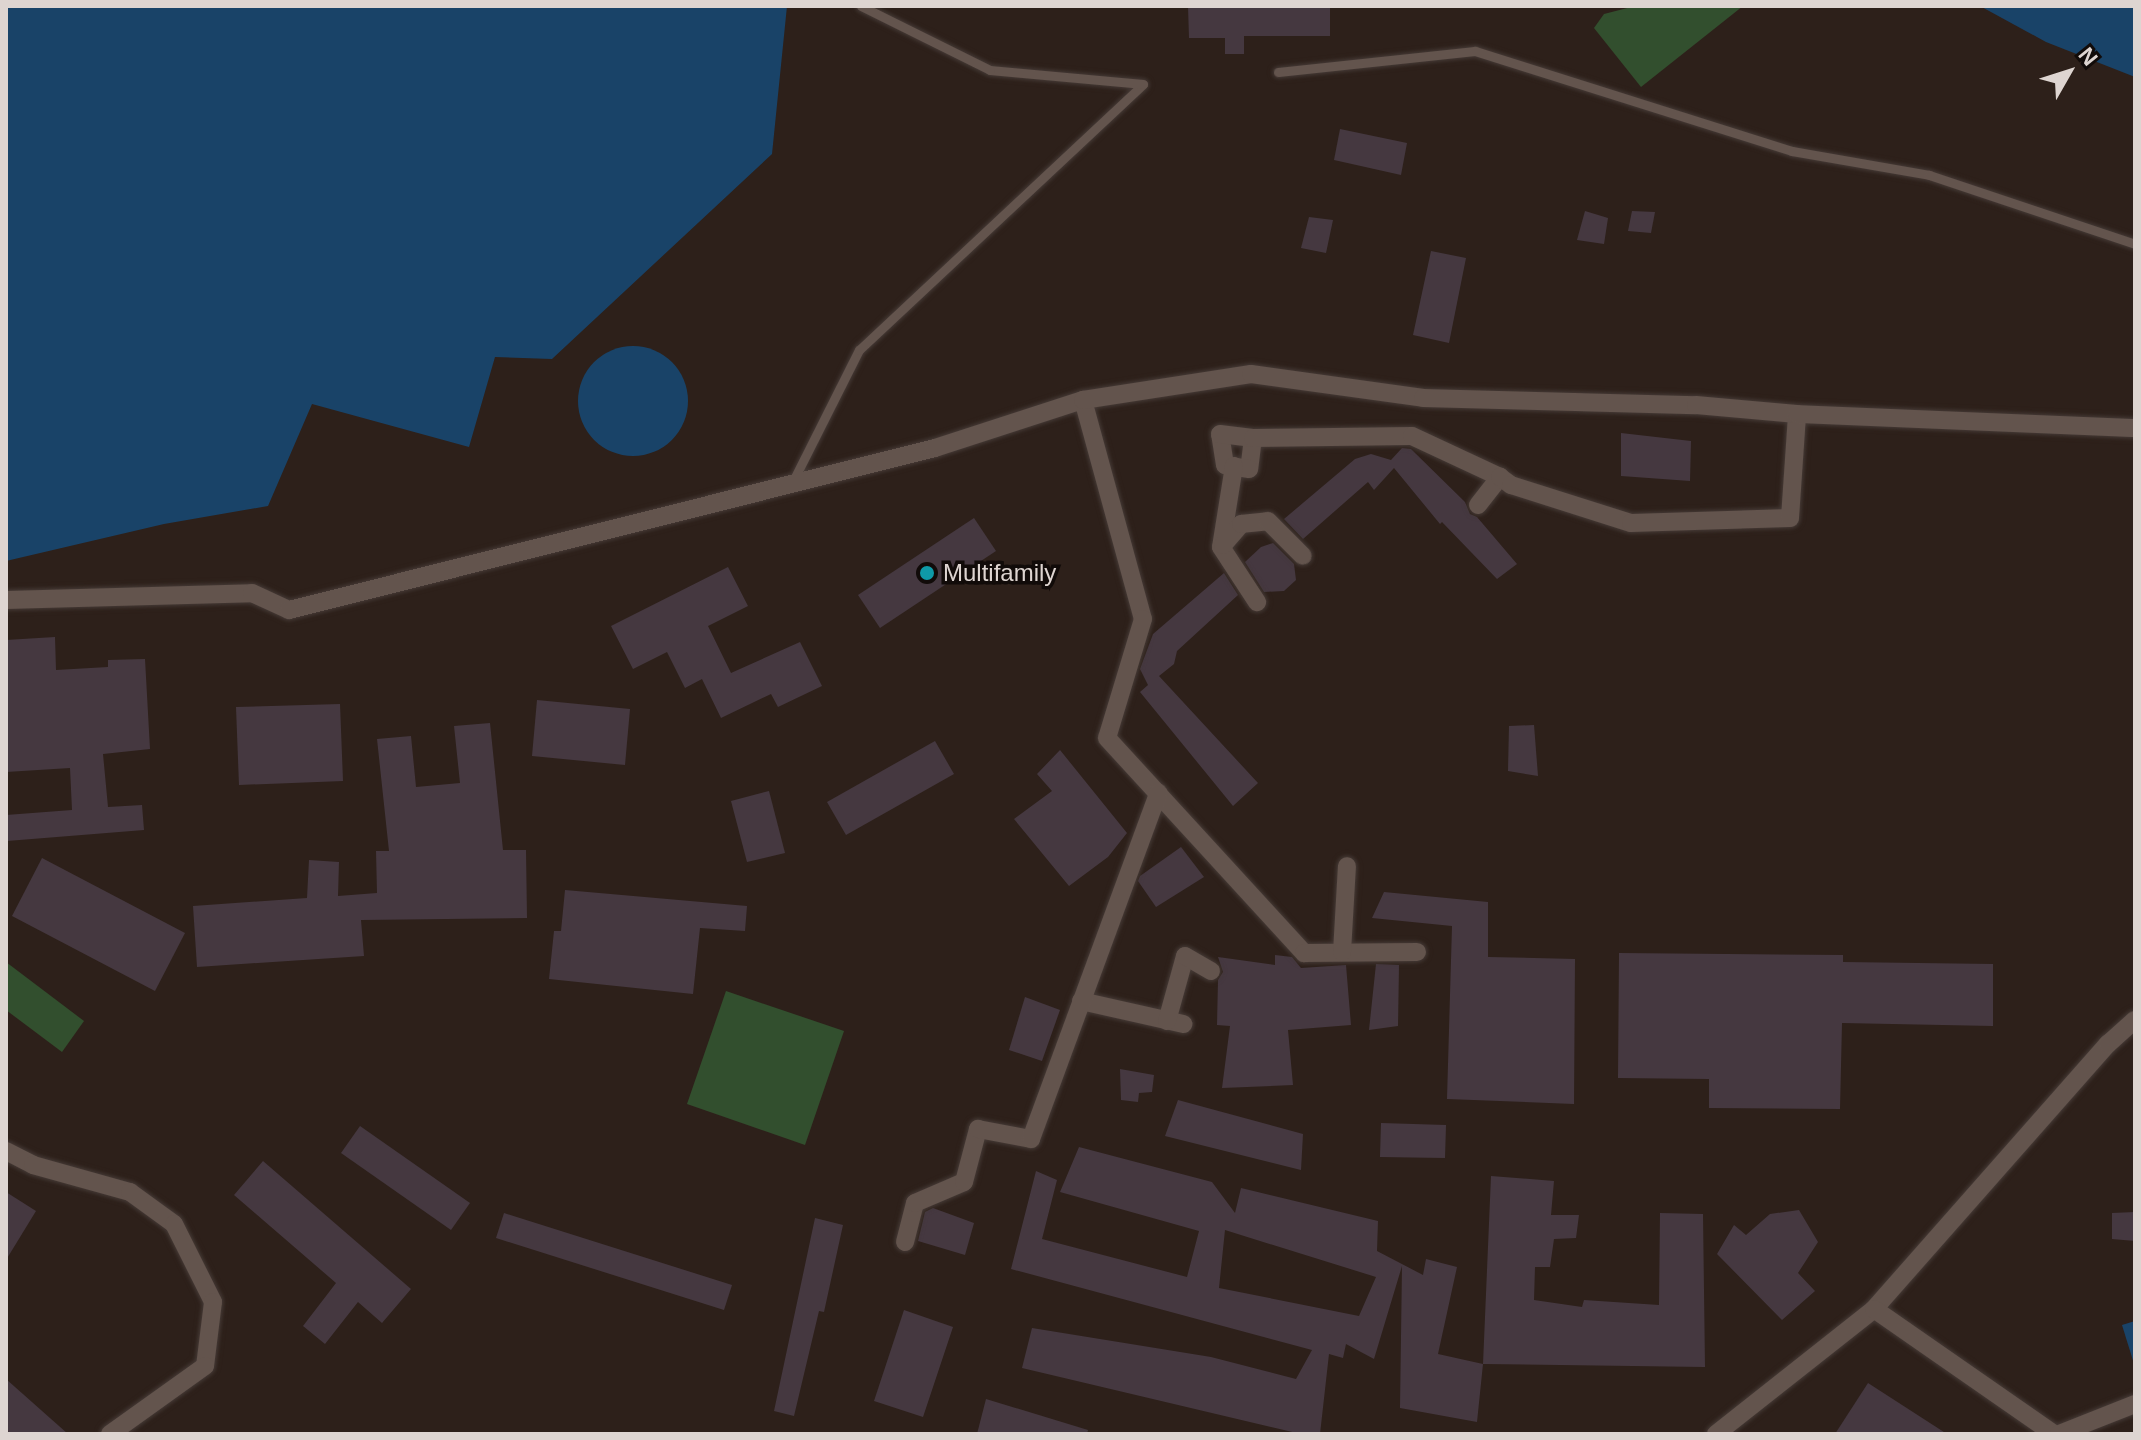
<!DOCTYPE html>
<html>
<head>
<meta charset="utf-8">
<style>
	body { margin:0 }
	#map { position:relative; width:2141px; height:1440px; overflow:hidden; background:#2d201a; font-family:Arial,sans-serif }
	div>[style] { position:absolute }
	.green>* { inset:0; background:#324f2e }
	.water>* { inset:0; background:#194368 }
	.round { border-radius:50% }
	.building>* { inset:0; background:#453840 }
	.roads { filter:drop-shadow(0 0 2px #453a36) drop-shadow(0 0 2px #453a36) }
	.lane>* { height:9px; margin:-4.5px; padding:0 4.5px; transform-origin:4.5px; border-radius:4.5px; background:#63544d }
	.street>* { height:18px; margin:-9px; padding:0 9px; transform-origin:9px; border-radius:9px; background:#63544d }
	.dots>* { width:22px; height:22px; translate:-50% -50%; box-sizing:border-box; border:4px solid #110b09; border-radius:50% }
	span { translate:-50% -50%; white-space:nowrap; text-align:center; line-height:1.15; -webkit-text-stroke:7px #110b09; paint-order:stroke }
	.poi-label { font-size:24px; color:#ded5d1 }
	.left { translate:0 -50%; text-align:left }
	.frame { position:absolute; inset:0; border:8px solid #ded5d1; pointer-events:none }
	.north { position:absolute; left:2029px; top:32px; width:80px; height:80px; -webkit-text-stroke:6px #110b09; paint-order:stroke; rotate:51deg; font-size:22px; font-weight:700; line-height:32px; text-align:center; color:#ded5d1 }
	.north::after { content:''; display:block; margin:auto; width:28px; height:36px; background:#ded5d1; clip-path:polygon(50% 0,100% 100%,50% 72%,0 100%) }
</style>
</head>
<body>
<div id="map">
	<div class="green">
		<div style="clip-path:polygon(1635px 6px,1743px 6px,1641px 87px,1594px 28px,1604px 14px)"></div>
		<div style="clip-path:polygon(6px 962px,84px 1021px,62px 1052px,6px 1010px)"></div>
		<div style="clip-path:polygon(726px 991px,844px 1031px,805px 1145px,687px 1104px)"></div>
	</div>
	<div class="water">
		<div style="clip-path:polygon(6px 6px,787px 6px,772px 154px,552px 359px,495px 357px,469px 447px,312px 404px,268px 506px,164px 524px,6px 561px)"></div>
		<div style="clip-path:polygon(1980px 6px,2135px 6px,2135px 77px,2046px 42px)"></div>
		<div class="round" style="left:578px;top:346px;width:110px;height:110px"></div>
		<div style="clip-path:polygon(2135px 1321px,2135px 1367px,2122px 1325px)"></div>
	</div>
	<div class="building">
		<div style="clip-path:polygon(1188px 6px,1330px 6px,1330px 36px,1244px 36px,1244px 54px,1225px 54px,1225px 38px,1189px 38px)"></div>
		<div style="clip-path:polygon(1340px 129px,1407px 143px,1401px 175px,1334px 160px)"></div>
		<div style="clip-path:polygon(1585px 211px,1608px 218px,1604px 244px,1577px 240px)"></div>
		<div style="clip-path:polygon(1632px 211px,1655px 212px,1651px 233px,1628px 231px)"></div>
		<div style="clip-path:polygon(1309px 217px,1333px 220px,1326px 253px,1301px 248px)"></div>
		<div style="clip-path:polygon(1431px 251px,1466px 258px,1449px 343px,1413px 335px)"></div>
		<div style="clip-path:polygon(1621px 433px,1691px 441px,1690px 481px,1621px 476px)"></div>
		<div style="clip-path:polygon(1402px 448px,1411px 449px,1465px 502px,1470px 514px,1477px 517px,1517px 564px,1497px 579px,1442px 522px,1440px 524px,1394px 468px,1374px 490px,1368px 482px,1303px 539px,1284px 519px,1355px 459px,1371px 454px,1391px 460px)"></div>
		<div style="clip-path:polygon(974px 518px,996px 551px,880px 628px,858px 595px)"></div>
		<div style="clip-path:polygon(1273px 543px,1294px 564px,1296px 580px,1284px 591px,1264px 592px,1245px 562px,1261px 547px)"></div>
		<div style="clip-path:polygon(728px 567px,748px 606px,708px 626px,731px 673px,800px 642px,822px 686px,778px 707px,771px 694px,721px 718px,702px 679px,685px 688px,667px 652px,633px 669px,611px 626px)"></div>
		<div style="clip-path:polygon(1224px 573px,1238px 595px,1177px 651px,1174px 664px,1159px 676px,1258px 783px,1233px 806px,1140px 692px,1148px 685px,1140px 669px,1153px 634px)"></div>
		<div style="clip-path:polygon(55px 637px,56px 670px,108px 667px,108px 660px,145px 659px,150px 749px,103px 754px,108px 807px,142px 805px,144px 830px,7px 841px,6px 815px,72px 810px,70px 768px,6px 772px,6px 640px)"></div>
		<div style="clip-path:polygon(537px 700px,630px 709px,625px 765px,532px 756px)"></div>
		<div style="clip-path:polygon(340px 704px,343px 781px,239px 785px,236px 707px)"></div>
		<div style="clip-path:polygon(490px 723px,503px 850px,526px 850px,527px 918px,361px 920px,364px 956px,197px 967px,193px 906px,307px 898px,309px 860px,339px 862px,338px 896px,377px 893px,376px 851px,389px 851px,377px 739px,411px 736px,416px 787px,460px 783px,454px 726px)"></div>
		<div style="clip-path:polygon(1534px 725px,1538px 776px,1508px 771px,1509px 726px)"></div>
		<div style="clip-path:polygon(935px 741px,954px 774px,846px 835px,827px 802px)"></div>
		<div style="clip-path:polygon(1060px 750px,1127px 833px,1108px 857px,1069px 886px,1014px 819px,1052px 791px,1037px 774px)"></div>
		<div style="clip-path:polygon(769px 791px,785px 853px,747px 862px,731px 801px)"></div>
		<div style="clip-path:polygon(1181px 847px,1204px 877px,1156px 907px,1138px 881px,1140px 876px)"></div>
		<div style="clip-path:polygon(42px 858px,185px 933px,155px 991px,12px 916px)"></div>
		<div style="clip-path:polygon(565px 890px,747px 906px,745px 931px,700px 928px,693px 994px,549px 979px,554px 931px,561px 931px)"></div>
		<div style="clip-path:polygon(1384px 892px,1488px 902px,1488px 957px,1575px 959px,1574px 1104px,1447px 1099px,1452px 926px,1372px 918px)"></div>
		<div style="clip-path:polygon(1619px 953px,1843px 955px,1843px 962px,1993px 964px,1993px 1026px,1842px 1023px,1840px 1109px,1709px 1108px,1709px 1079px,1618px 1078px)"></div>
		<div style="clip-path:polygon(1275px 955px,1292px 957px,1301px 968px,1346px 965px,1351px 1025px,1288px 1030px,1293px 1085px,1222px 1088px,1230px 1026px,1217px 1025px,1218px 980px,1223px 972px,1218px 957px,1275px 965px)"></div>
		<div style="clip-path:polygon(1376px 964px,1399px 965px,1398px 1026px,1369px 1030px)"></div>
		<div style="clip-path:polygon(1025px 997px,1060px 1010px,1042px 1061px,1009px 1050px)"></div>
		<div style="clip-path:polygon(1120px 1069px,1154px 1075px,1152px 1092px,1139px 1093px,1138px 1102px,1121px 1100px)"></div>
		<div style="clip-path:polygon(1178px 1100px,1303px 1134px,1301px 1170px,1165px 1136px)"></div>
		<div style="clip-path:polygon(1381px 1123px,1446px 1125px,1445px 1158px,1380px 1157px)"></div>
		<div style="clip-path:polygon(360px 1126px,470px 1203px,451px 1230px,341px 1153px)"></div>
		<div style="clip-path:polygon(evenodd,1079px 1147px,1212px 1182px,1235px 1213px,1241px 1188px,1378px 1221px,1377px 1251px,1423px 1275px,1426px 1259px,1457px 1267px,1438px 1354px,1483px 1364px,1477px 1422px,1400px 1408px,1402px 1266px,1374px 1359px,1346px 1344px,1343px 1358px,1329px 1354px,1320px 1434px,1301px 1434px,1022px 1368px,1032px 1328px,1211px 1357px,1296px 1379px,1312px 1350px,1011px 1269px,1036px 1171px,1057px 1180px,1042px 1239px,1187px 1277px,1199px 1231px,1060px 1192px,1079px 1147px,1225px 1230px,1376px 1277px,1359px 1316px,1219px 1288px,1225px 1230px)"></div>
		<div style="clip-path:polygon(263px 1161px,411px 1289px,382px 1323px,358px 1302px,325px 1344px,303px 1326px,336px 1283px,234px 1195px)"></div>
		<div style="clip-path:polygon(1491px 1176px,1554px 1181px,1551px 1215px,1579px 1215px,1576px 1238px,1554px 1239px,1550px 1267px,1535px 1267px,1534px 1300px,1582px 1307px,1584px 1300px,1659px 1305px,1660px 1213px,1703px 1214px,1705px 1367px,1483px 1364px)"></div>
		<div style="clip-path:polygon(6px 1192px,36px 1211px,6px 1260px)"></div>
		<div style="clip-path:polygon(933px 1208px,974px 1223px,965px 1255px,918px 1241px,925px 1212px)"></div>
		<div style="clip-path:polygon(1799px 1210px,1818px 1242px,1798px 1273px,1815px 1291px,1782px 1320px,1717px 1254px,1734px 1225px,1746px 1235px,1770px 1214px)"></div>
		<div style="clip-path:polygon(2135px 1212px,2135px 1241px,2112px 1239px,2112px 1213px)"></div>
		<div style="clip-path:polygon(504px 1213px,732px 1285px,724px 1310px,496px 1238px)"></div>
		<div style="clip-path:polygon(815px 1218px,843px 1225px,824px 1312px,819px 1311px,794px 1416px,774px 1411px)"></div>
		<div style="clip-path:polygon(904px 1310px,953px 1327px,923px 1417px,874px 1401px)"></div>
		<div style="clip-path:polygon(6px 1379px,68px 1434px,11px 1434px,6px 1430px)"></div>
		<div style="clip-path:polygon(1868px 1383px,1947px 1434px,1835px 1434px)"></div>
		<div style="clip-path:polygon(986px 1399px,1088px 1430px,1087px 1434px,977px 1434px)"></div>
	</div>
	<div class="roads">
		<div class="lane">
			<div style="left:1278px;top:72px;width:198px;rotate:-6.1deg"></div>
			<div style="left:1475px;top:51px;width:332px;rotate:17.5deg"></div>
			<div style="left:1792px;top:151px;width:139px;rotate:9.9deg"></div>
			<div style="left:1929px;top:175px;width:217px;rotate:18.5deg"></div>
			<div style="left:792px;top:483px;width:149px;rotate:-63.3deg"></div>
			<div style="left:859px;top:350px;width:389px;rotate:-43.1deg"></div>
			<div style="left:1143px;top:84px;width:154px;rotate:-174.8deg"></div>
			<div style="left:990px;top:70px;width:144px;rotate:-153.6deg"></div>
		</div>
		<div class="street">
			<div style="left:1083px;top:400px;width:227px;rotate:74.7deg"></div>
			<div style="left:1143px;top:619px;width:124px;rotate:106.8deg"></div>
			<div style="left:1107px;top:738px;width:292px;rotate:47.5deg"></div>
			<div style="left:1304px;top:953px;width:113px;rotate:-0.5deg"></div>
			<div style="left:1253px;top:438px;width:31px;rotate:97deg"></div>
			<div style="left:1249px;top:469px;width:24px;rotate:-171deg"></div>
			<div style="left:1225px;top:465px;width:31px;rotate:-99deg"></div>
			<div style="left:1220px;top:434px;width:33px;rotate:7deg"></div>
			<div style="left:1253px;top:438px;width:159px;rotate:-0.7deg"></div>
			<div style="left:1412px;top:436px;width:97px;rotate:25deg"></div>
			<div style="left:1234px;top:466px;width:82px;rotate:99.1deg"></div>
			<div style="left:1221px;top:547px;width:66px;rotate:56.8deg"></div>
			<div style="left:1478px;top:505px;width:36px;rotate:-52deg"></div>
			<div style="left:1500px;top:477px;width:14px;rotate:36deg"></div>
			<div style="left:1511px;top:485px;width:126px;rotate:17.6deg"></div>
			<div style="left:1631px;top:523px;width:159px;rotate:-1.8deg"></div>
			<div style="left:1790px;top:518px;width:104px;rotate:-86.1deg"></div>
			<div style="left:1223px;top:545px;width:28px;rotate:-49deg"></div>
			<div style="left:1241px;top:524px;width:27px;rotate:-6deg"></div>
			<div style="left:1268px;top:521px;width:49px;rotate:45deg"></div>
			<div style="left:6px;top:600px;width:246px;rotate:-1.6deg"></div>
			<div style="left:252px;top:593px;width:41px;rotate:24.7deg"></div>
			<div style="left:289px;top:610px;width:666px;rotate:-14.08deg"></div>
			<div style="left:935px;top:448px;width:156px;rotate:-18deg"></div>
			<div style="left:1083px;top:400px;width:170px;rotate:-8.8deg"></div>
			<div style="left:1251px;top:374px;width:174px;rotate:7.9deg"></div>
			<div style="left:1423px;top:398px;width:273px;rotate:1.5deg"></div>
			<div style="left:1696px;top:405px;width:101px;rotate:5.1deg"></div>
			<div style="left:1797px;top:414px;width:338px;rotate:2.4deg"></div>
			<div style="left:1342px;top:952px;width:86px;rotate:-86.7deg"></div>
			<div style="left:1081px;top:1001px;width:105px;rotate:12.7deg"></div>
			<div style="left:1167px;top:1021px;width:67px;rotate:-74.5deg"></div>
			<div style="left:1185px;top:956px;width:30px;rotate:30deg"></div>
			<div style="left:6px;top:1151px;width:30px;rotate:27deg"></div>
			<div style="left:33px;top:1165px;width:101px;rotate:15.6deg"></div>
			<div style="left:130px;top:1192px;width:54px;rotate:36deg"></div>
			<div style="left:174px;top:1224px;width:87px;rotate:63.4deg"></div>
			<div style="left:213px;top:1302px;width:64px;rotate:97.1deg"></div>
			<div style="left:205px;top:1366px;width:117px;rotate:144.4deg"></div>
			<div style="left:905px;top:1242px;width:40px;rotate:-75.6deg"></div>
			<div style="left:915px;top:1203px;width:53px;rotate:-23.2deg"></div>
			<div style="left:964px;top:1182px;width:55px;rotate:-75.2deg"></div>
			<div style="left:978px;top:1129px;width:54px;rotate:10.7deg"></div>
			<div style="left:1031px;top:1139px;width:369px;rotate:-69.8deg"></div>
			<div style="left:1874px;top:1309px;width:354px;rotate:-48.6deg"></div>
			<div style="left:2108px;top:1044px;width:36px;rotate:-42deg"></div>
			<div style="left:1716px;top:1434px;width:201px;rotate:-38.3deg"></div>
			<div style="left:1874px;top:1309px;width:219px;rotate:34.8deg"></div>
			<div style="left:2059px;top:1434px;width:82px;rotate:-21.5deg"></div>
		</div>
	</div>
	<div class="dots">
		<div style="left:927px;top:573px;background:#0f9aa8"></div>
	</div>
	<div class="poi-label">
		<span class="left" style="left:943px;top:573px">Multifamily</span>
	</div>
	<div class="frame"></div>
	<div class="north">N</div>
</div>
</body>
</html>
